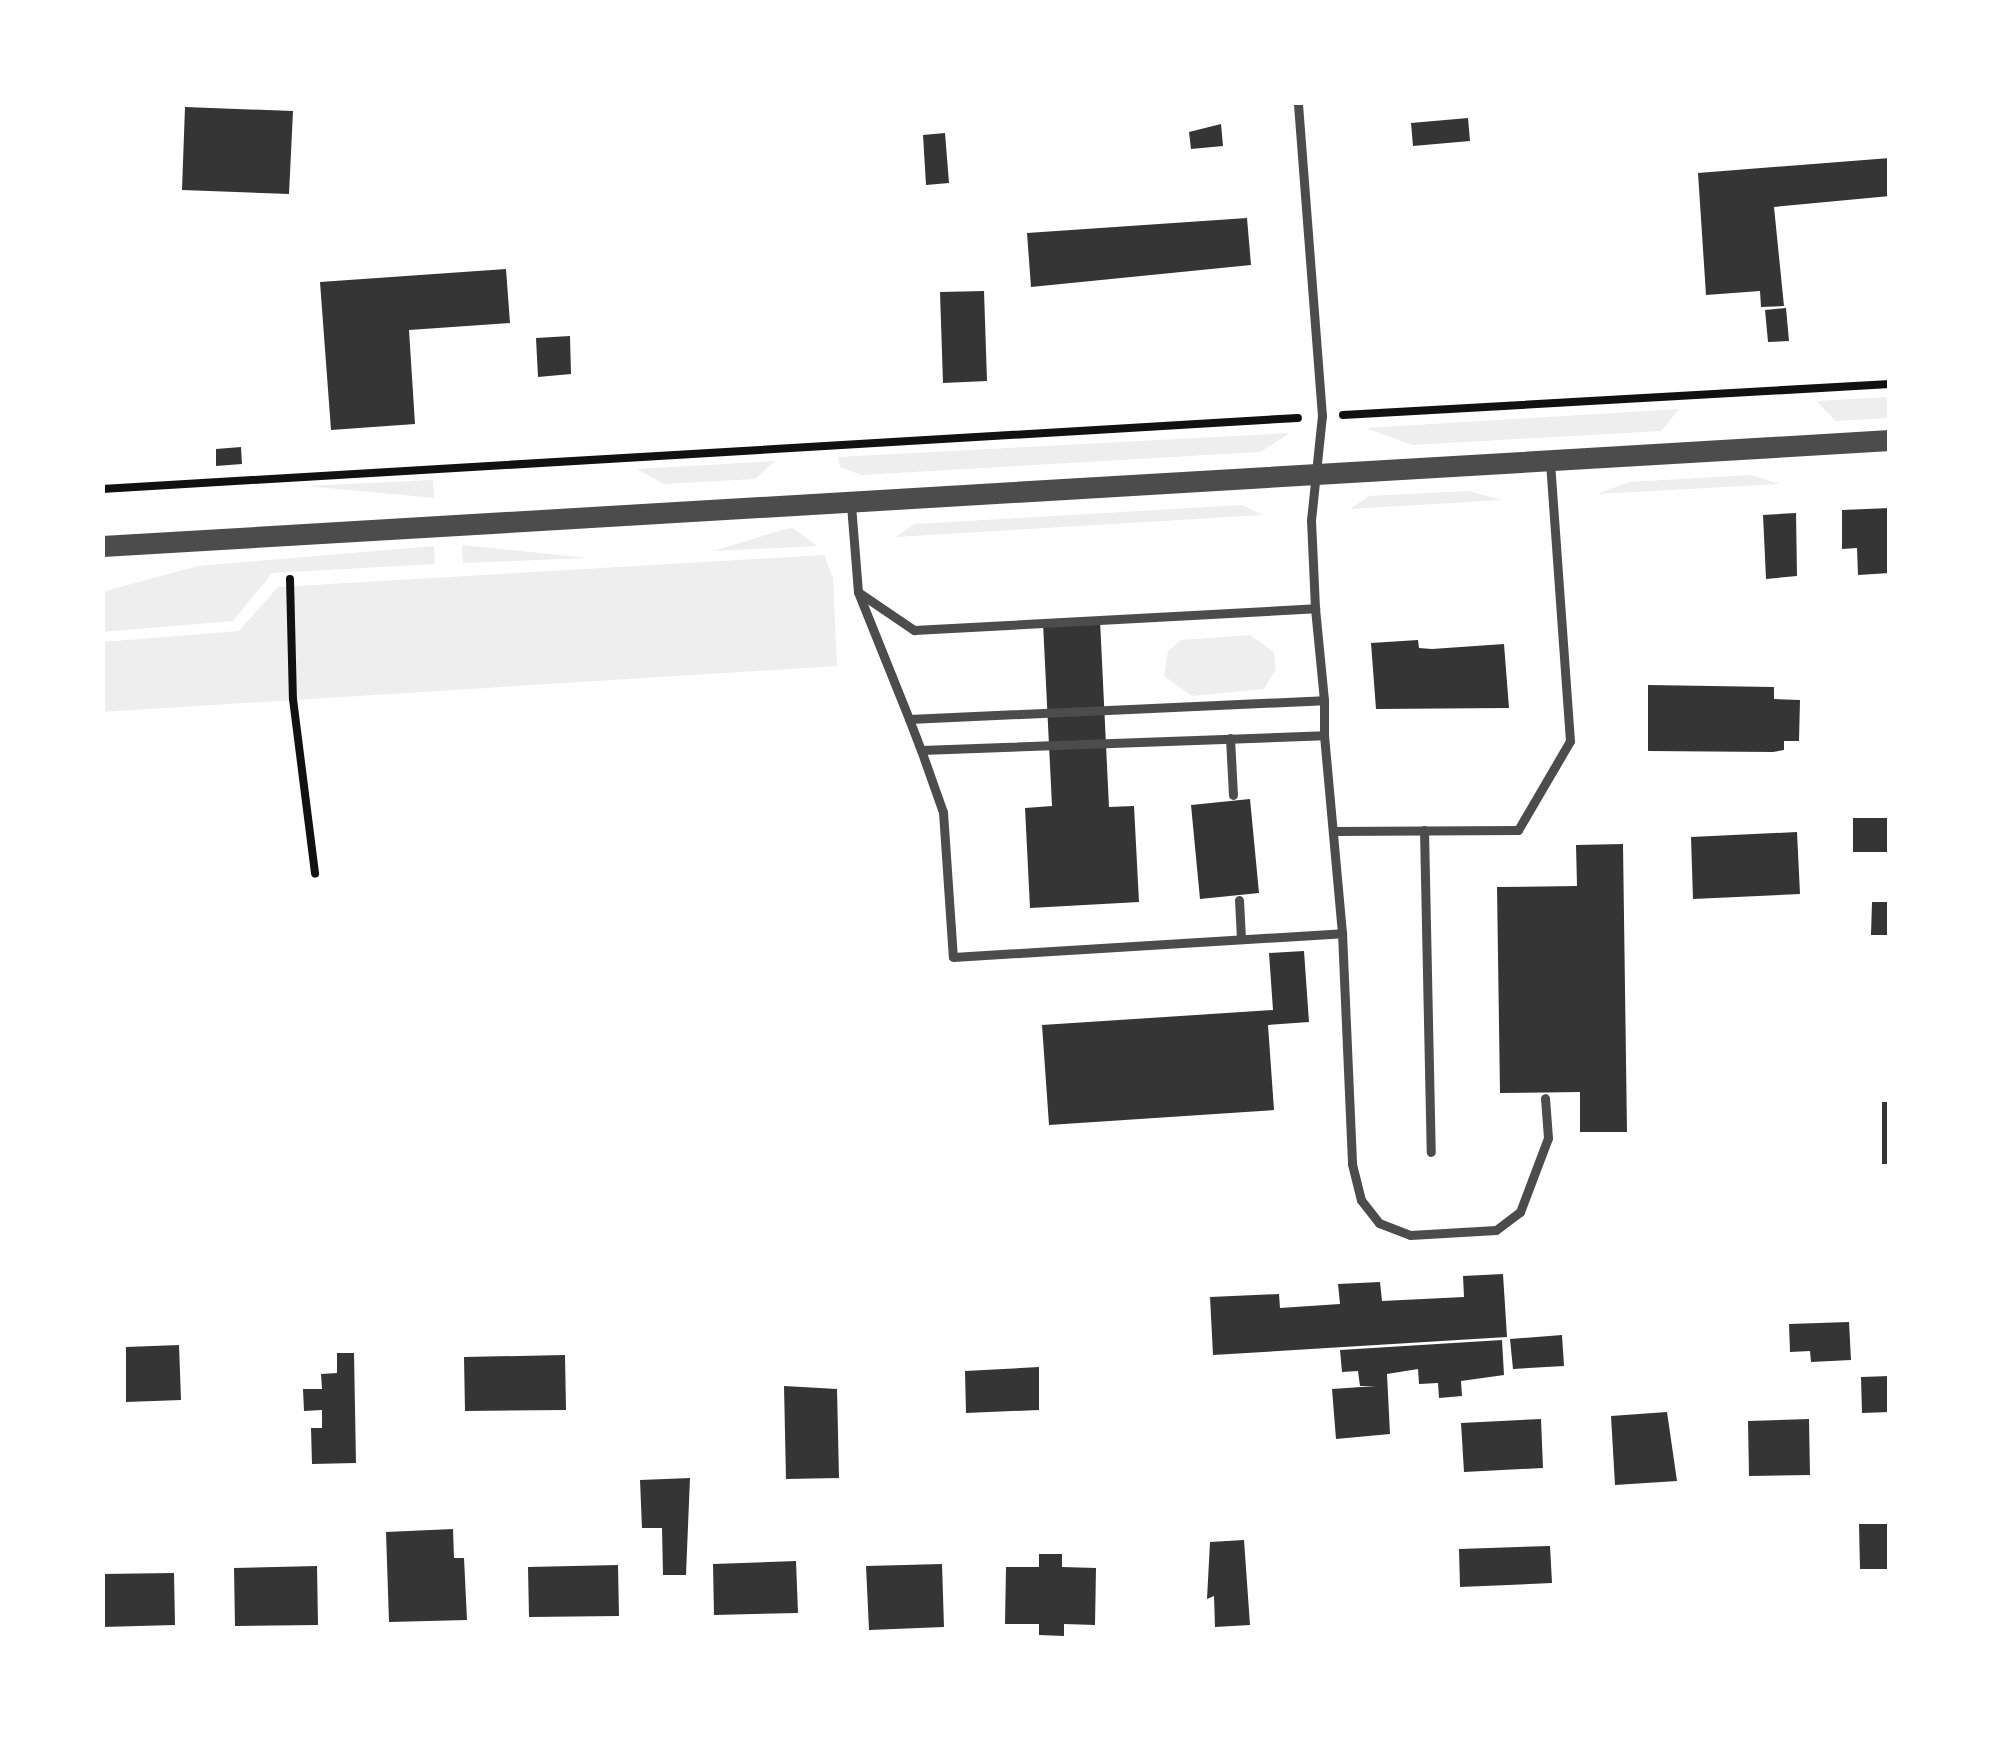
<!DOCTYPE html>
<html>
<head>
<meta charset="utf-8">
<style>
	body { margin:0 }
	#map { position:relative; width:1992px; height:1741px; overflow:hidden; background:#fff; font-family:Jost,sans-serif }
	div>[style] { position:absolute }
	.green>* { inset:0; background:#eee }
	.building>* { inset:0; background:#353535 }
	.path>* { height:8px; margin:-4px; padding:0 4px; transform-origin:4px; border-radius:4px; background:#111 }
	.service>* { height:9px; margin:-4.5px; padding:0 4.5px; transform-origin:4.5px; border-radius:4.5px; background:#4c4c4c }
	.tertiary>* { height:21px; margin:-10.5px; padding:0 10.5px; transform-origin:10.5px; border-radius:10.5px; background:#4c4c4c }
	span { translate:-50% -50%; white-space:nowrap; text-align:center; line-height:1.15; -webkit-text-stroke:10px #fff; paint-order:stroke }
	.frame { position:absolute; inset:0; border:105px solid #fff; pointer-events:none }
</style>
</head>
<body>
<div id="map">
	<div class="green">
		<div style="clip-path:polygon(1890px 397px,1890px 418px,1836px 421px,1816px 401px)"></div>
		<div style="clip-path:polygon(1679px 409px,1661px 431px,1412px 445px,1366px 428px)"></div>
		<div style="clip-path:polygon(1290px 433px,1260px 452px,861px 475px,840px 467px,838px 457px)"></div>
		<div style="clip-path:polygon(775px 461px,755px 479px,664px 484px,637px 469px)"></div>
		<div style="clip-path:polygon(1750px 475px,1781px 484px,1597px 494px,1629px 482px)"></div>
		<div style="clip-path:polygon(433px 480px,434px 498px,306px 486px)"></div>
		<div style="clip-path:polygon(1468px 491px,1502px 500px,1350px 509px,1369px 496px)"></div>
		<div style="clip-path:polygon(1242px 505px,1263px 515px,895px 537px,915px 524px)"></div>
		<div style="clip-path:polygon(793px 528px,817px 546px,713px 551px,785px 529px)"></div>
		<div style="clip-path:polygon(462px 545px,587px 558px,463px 563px)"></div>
		<div style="clip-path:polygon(434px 546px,435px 564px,272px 573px,233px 621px,102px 632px,102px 592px,198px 566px)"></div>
		<div style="clip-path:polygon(824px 555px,833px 578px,837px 666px,102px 712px,102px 642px,239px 631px,278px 587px)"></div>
		<div style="clip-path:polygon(1250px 635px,1274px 652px,1276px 669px,1264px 689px,1192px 696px,1164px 676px,1168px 651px,1181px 640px)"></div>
	</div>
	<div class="building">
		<div style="clip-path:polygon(185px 107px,293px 111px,289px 194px,182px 190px)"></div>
		<div style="clip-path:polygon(1468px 118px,1470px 141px,1413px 146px,1411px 123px)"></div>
		<div style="clip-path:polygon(1221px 124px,1223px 146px,1191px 149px,1189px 132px)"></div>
		<div style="clip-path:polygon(945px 133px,949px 183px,926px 185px,923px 135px)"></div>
		<div style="clip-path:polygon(1890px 158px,1890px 196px,1774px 207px,1784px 306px,1761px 307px,1760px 291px,1706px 295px,1698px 173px)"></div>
		<div style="clip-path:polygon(1247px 218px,1251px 265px,1031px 287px,1027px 233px)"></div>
		<div style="clip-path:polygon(506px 269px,510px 323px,409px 330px,415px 424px,331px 430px,320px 282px)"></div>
		<div style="clip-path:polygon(984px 291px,987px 381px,943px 383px,940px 292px)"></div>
		<div style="clip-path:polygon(1786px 308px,1789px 341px,1768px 342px,1765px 310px)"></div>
		<div style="clip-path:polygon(570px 336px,571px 374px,538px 377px,536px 338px)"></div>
		<div style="clip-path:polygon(241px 447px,242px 464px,216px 466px,216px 449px)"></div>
		<div style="clip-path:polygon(1890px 508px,1890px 573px,1858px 575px,1857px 548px,1842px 549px,1842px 510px)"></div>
		<div style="clip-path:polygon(1796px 513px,1797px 576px,1766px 579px,1763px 515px)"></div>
		<div style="clip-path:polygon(1100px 620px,1109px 807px,1134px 806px,1139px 902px,1030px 908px,1025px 808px,1052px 806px,1043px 623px)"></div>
		<div style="clip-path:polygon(1418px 640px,1419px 648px,1432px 649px,1504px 644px,1509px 708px,1376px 709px,1371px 643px)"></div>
		<div style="clip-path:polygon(1648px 685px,1774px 687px,1774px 699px,1800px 700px,1799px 741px,1784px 741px,1784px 750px,1773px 752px,1648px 751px)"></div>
		<div style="clip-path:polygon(1250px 799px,1259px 893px,1200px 899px,1191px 805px)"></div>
		<div style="clip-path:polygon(1853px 818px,1890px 818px,1890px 852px,1853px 852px)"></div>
		<div style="clip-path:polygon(1797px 832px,1800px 894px,1693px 899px,1691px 837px)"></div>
		<div style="clip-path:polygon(1623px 844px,1627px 1132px,1580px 1132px,1580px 1092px,1500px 1093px,1497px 887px,1577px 886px,1576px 845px)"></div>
		<div style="clip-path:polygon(1872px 902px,1890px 902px,1890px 935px,1871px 935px)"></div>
		<div style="clip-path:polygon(1304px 951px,1309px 1022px,1268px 1025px,1274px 1110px,1049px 1125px,1042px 1025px,1273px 1010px,1269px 953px)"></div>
		<div style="clip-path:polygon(1882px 1102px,1890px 1102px,1890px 1164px,1882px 1164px)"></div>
		<div style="clip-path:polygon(1503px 1274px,1507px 1337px,1213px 1355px,1210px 1297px,1279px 1294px,1280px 1308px,1340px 1304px,1338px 1284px,1380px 1282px,1382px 1301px,1464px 1297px,1463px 1276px)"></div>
		<div style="clip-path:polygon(1849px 1322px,1851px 1360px,1811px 1362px,1810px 1351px,1790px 1352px,1789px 1324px)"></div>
		<div style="clip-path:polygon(1562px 1335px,1564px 1366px,1513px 1369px,1510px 1339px)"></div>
		<div style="clip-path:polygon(1502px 1340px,1504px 1375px,1461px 1381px,1462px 1396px,1439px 1398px,1438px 1383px,1419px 1384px,1418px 1369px,1387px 1374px,1390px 1434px,1336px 1439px,1332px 1389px,1376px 1386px,1360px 1386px,1358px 1371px,1342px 1372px,1340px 1350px)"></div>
		<div style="clip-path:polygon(179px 1345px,181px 1400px,126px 1402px,126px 1347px)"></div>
		<div style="clip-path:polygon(337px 1353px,354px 1353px,356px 1463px,312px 1464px,311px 1428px,322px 1428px,322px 1410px,304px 1411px,303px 1389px,322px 1389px,321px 1374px,337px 1373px)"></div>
		<div style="clip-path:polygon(565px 1355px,566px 1410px,465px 1411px,464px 1357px)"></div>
		<div style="clip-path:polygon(1039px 1367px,1039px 1410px,966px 1413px,965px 1371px)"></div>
		<div style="clip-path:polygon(1890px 1376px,1890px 1412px,1862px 1413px,1861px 1377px)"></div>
		<div style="clip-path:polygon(784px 1386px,837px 1389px,839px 1478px,786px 1479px)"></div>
		<div style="clip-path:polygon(1667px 1412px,1677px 1481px,1615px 1485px,1611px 1416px)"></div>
		<div style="clip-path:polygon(1541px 1419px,1543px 1468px,1464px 1472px,1461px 1423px)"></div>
		<div style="clip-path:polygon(1809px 1419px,1810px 1475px,1749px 1476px,1748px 1421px)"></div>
		<div style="clip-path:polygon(690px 1478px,686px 1575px,663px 1575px,662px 1528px,642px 1528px,640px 1480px)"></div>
		<div style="clip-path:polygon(1859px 1524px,1890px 1524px,1890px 1569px,1860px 1569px)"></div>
		<div style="clip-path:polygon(453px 1529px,454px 1558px,464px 1558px,467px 1620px,389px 1622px,386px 1532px)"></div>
		<div style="clip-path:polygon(1244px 1540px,1250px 1625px,1215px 1627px,1214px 1596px,1207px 1599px,1210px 1542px)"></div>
		<div style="clip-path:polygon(1550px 1546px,1552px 1583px,1460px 1587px,1459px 1549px)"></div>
		<div style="clip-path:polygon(1039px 1554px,1062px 1554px,1062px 1567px,1096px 1568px,1095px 1625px,1064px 1624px,1064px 1636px,1039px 1635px,1039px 1624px,1005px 1624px,1006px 1567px,1039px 1567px)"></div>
		<div style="clip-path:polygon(796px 1561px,798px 1613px,714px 1615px,713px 1564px)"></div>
		<div style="clip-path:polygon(942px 1564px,944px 1627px,869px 1630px,866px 1566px)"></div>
		<div style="clip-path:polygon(618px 1565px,619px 1616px,529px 1617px,528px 1567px)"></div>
		<div style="clip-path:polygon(317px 1566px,318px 1625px,235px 1626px,234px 1568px)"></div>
		<div style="clip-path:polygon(174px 1573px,175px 1625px,102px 1627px,102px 1574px)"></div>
	</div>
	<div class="path">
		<div style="left:1343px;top:415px;width:548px;rotate:-3.24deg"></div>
		<div style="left:102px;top:489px;width:1198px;rotate:-3.4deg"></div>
		<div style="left:290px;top:579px;width:120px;rotate:88.6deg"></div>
		<div style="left:293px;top:699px;width:176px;rotate:82.8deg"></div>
	</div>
	<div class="service">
		<div style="left:851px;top:505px;width:87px;rotate:85.4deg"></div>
		<div style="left:858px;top:592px;width:68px;rotate:34.2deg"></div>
		<div style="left:914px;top:630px;width:402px;rotate:-3.1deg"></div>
		<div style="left:1315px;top:608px;width:88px;rotate:-92.6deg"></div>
		<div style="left:1311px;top:520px;width:105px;rotate:-84deg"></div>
		<div style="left:1322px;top:416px;width:315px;rotate:-94.4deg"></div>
		<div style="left:858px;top:592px;width:137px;rotate:68.1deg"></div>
		<div style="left:909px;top:719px;width:415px;rotate:-2.6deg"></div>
		<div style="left:1324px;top:700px;width:92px;rotate:-95.6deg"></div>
		<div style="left:909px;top:719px;width:33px;rotate:69deg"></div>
		<div style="left:921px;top:750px;width:403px;rotate:-2.1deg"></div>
		<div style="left:1324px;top:735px;width:35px;rotate:-90deg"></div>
		<div style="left:1230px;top:738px;width:57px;rotate:87deg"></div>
		<div style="left:921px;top:750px;width:66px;rotate:70.5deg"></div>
		<div style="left:943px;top:812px;width:145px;rotate:86.1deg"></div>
		<div style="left:953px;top:957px;width:390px;rotate:-3.5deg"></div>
		<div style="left:1342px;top:933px;width:199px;rotate:-95.2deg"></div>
		<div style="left:1424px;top:830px;width:322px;rotate:88.8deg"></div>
		<div style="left:1333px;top:831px;width:185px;rotate:-0.3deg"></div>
		<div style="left:1518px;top:830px;width:103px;rotate:-59.7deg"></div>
		<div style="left:1570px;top:741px;width:282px;rotate:-94.1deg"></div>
		<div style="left:1239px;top:900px;width:39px;rotate:87deg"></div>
		<div style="left:1342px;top:933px;width:231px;rotate:87.5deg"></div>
		<div style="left:1352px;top:1164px;width:37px;rotate:76deg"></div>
		<div style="left:1361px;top:1200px;width:29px;rotate:52deg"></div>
		<div style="left:1379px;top:1223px;width:33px;rotate:21deg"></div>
		<div style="left:1410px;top:1235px;width:86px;rotate:-3.3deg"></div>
		<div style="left:1496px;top:1230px;width:30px;rotate:-37deg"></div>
		<div style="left:1520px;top:1212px;width:79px;rotate:-69.3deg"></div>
		<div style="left:1548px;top:1138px;width:40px;rotate:-94.3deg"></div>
	</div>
	<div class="tertiary">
		<div style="left:102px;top:546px;width:1791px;rotate:-3.39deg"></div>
	</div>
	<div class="frame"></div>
</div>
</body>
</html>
